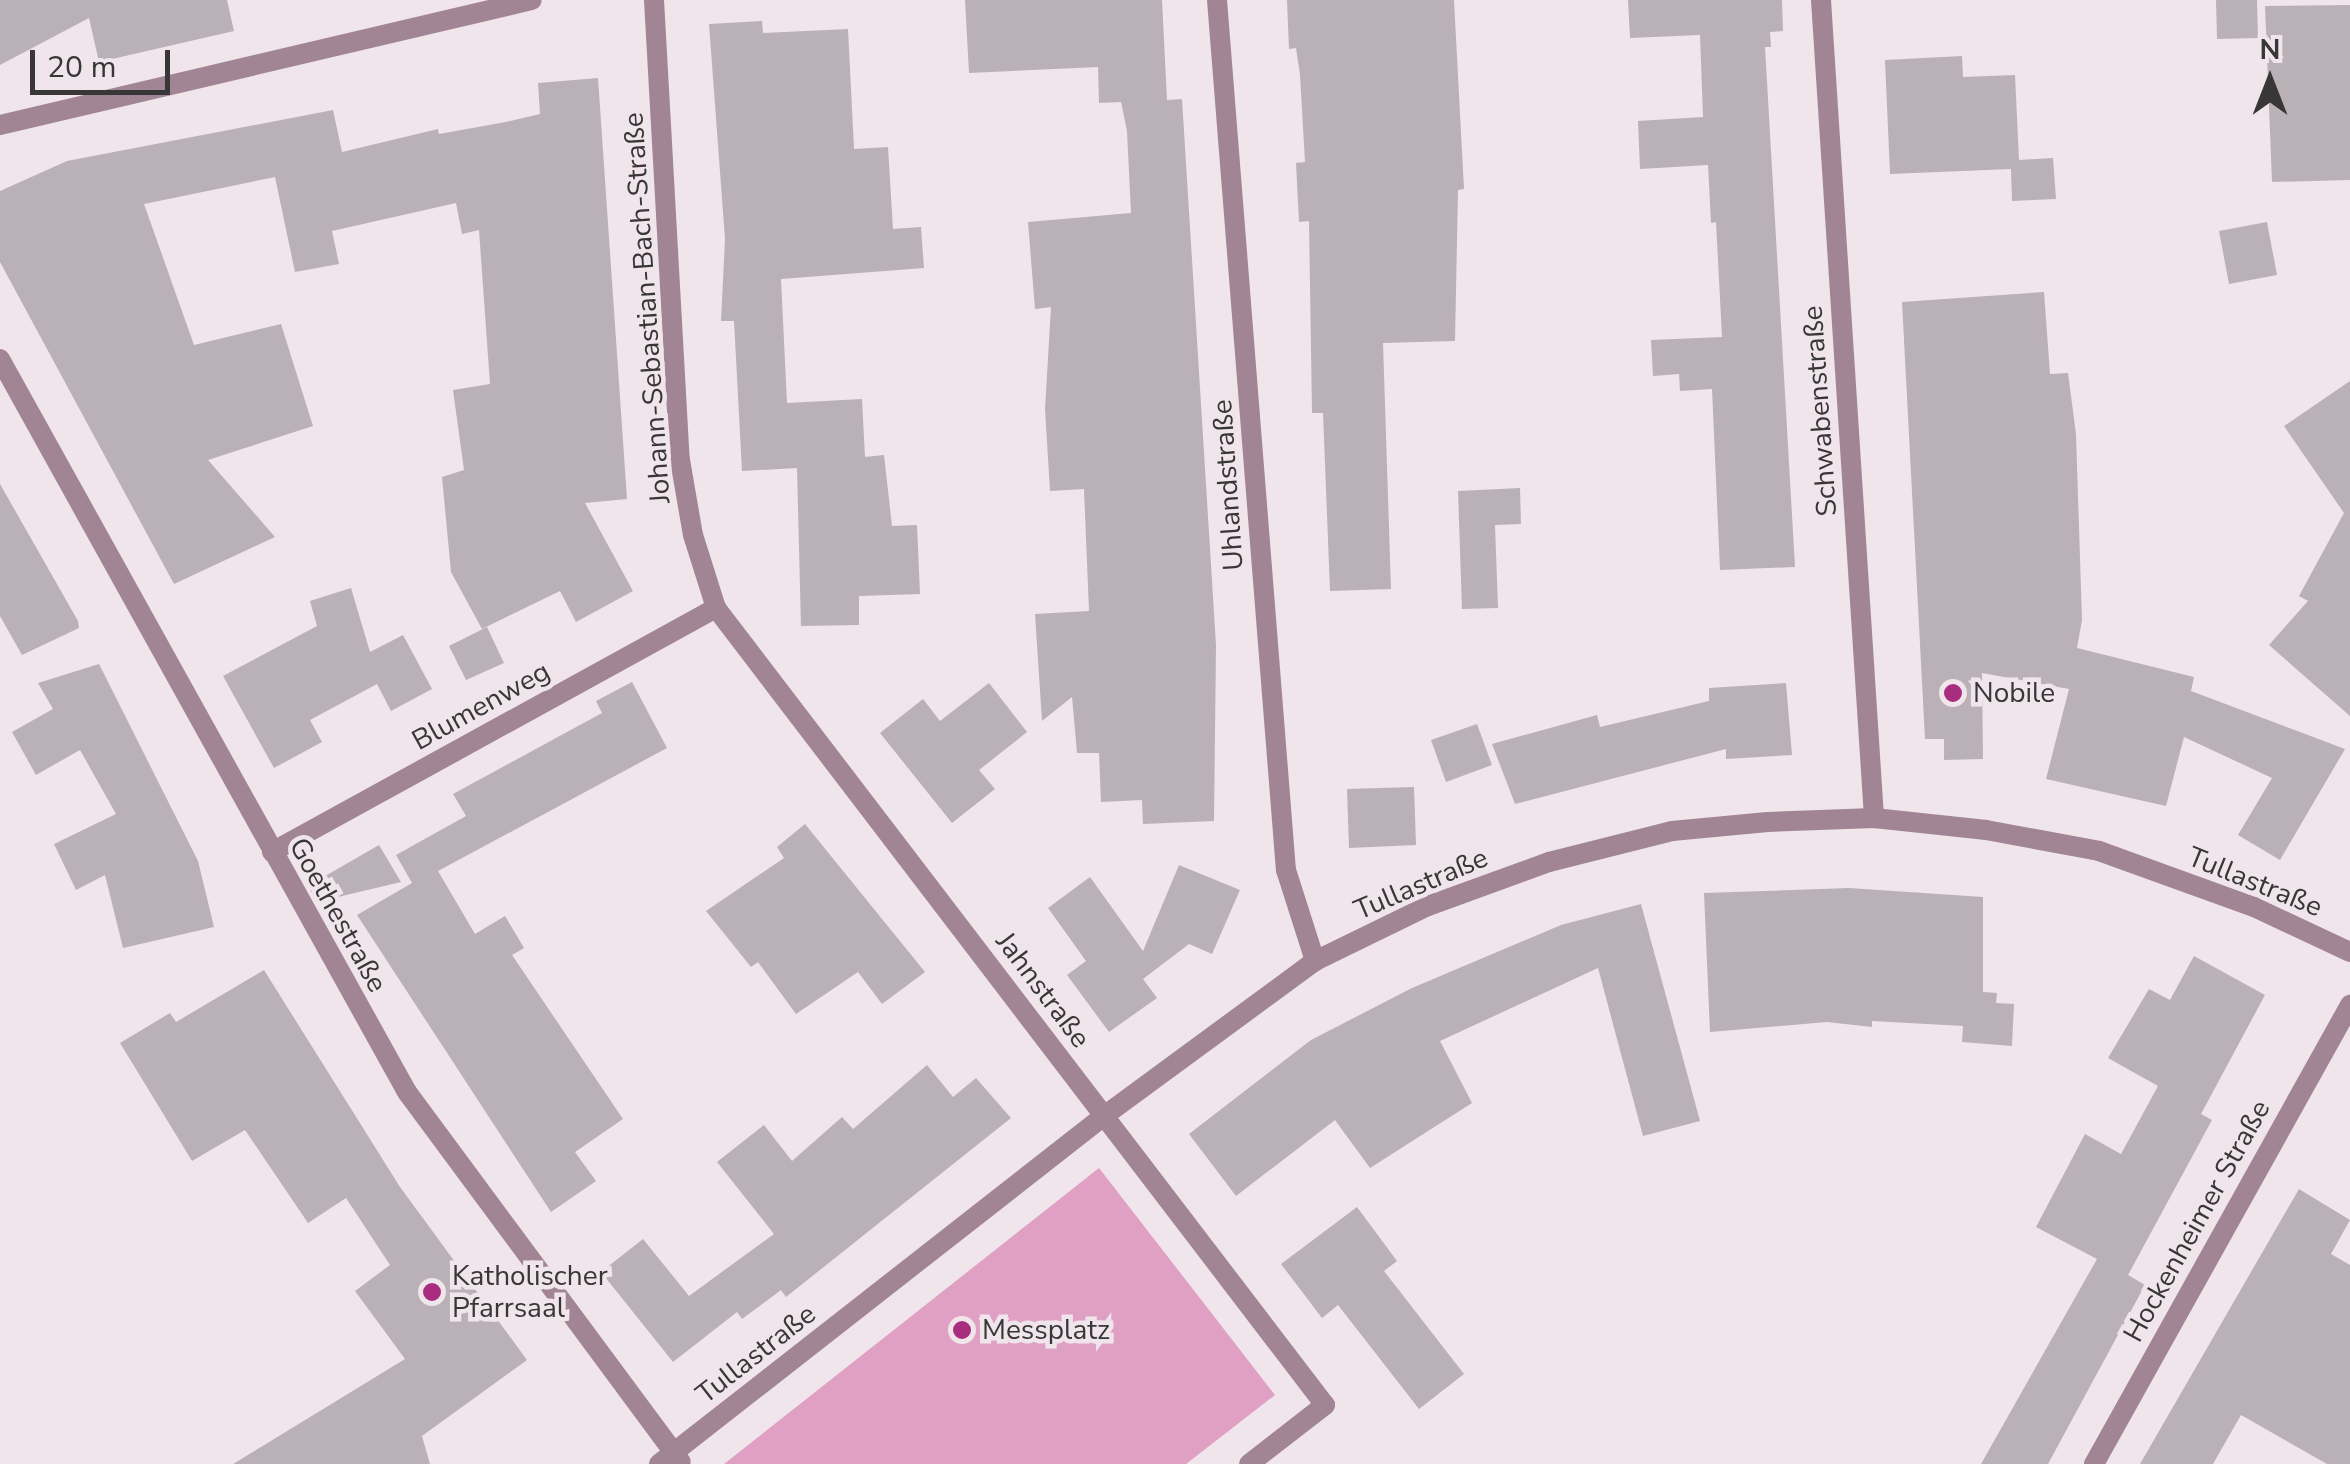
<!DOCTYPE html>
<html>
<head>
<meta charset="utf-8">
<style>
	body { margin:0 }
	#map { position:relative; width:2350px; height:1464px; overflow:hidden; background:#efe5ea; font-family:"Nunito Sans",sans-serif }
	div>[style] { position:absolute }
	.green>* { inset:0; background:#e0a0c4 }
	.building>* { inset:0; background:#bab1b6 }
	.minor>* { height:20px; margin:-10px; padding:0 10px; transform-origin:10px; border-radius:10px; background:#a18594 }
	.dots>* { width:28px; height:28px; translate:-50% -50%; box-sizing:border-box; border:5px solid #efe5ea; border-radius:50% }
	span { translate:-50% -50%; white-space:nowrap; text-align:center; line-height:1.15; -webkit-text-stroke:9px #efe5ea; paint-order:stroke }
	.street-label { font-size:28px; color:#393638 }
	.poi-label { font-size:28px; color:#393638 }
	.left { translate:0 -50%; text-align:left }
	.north { position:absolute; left:2220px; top:30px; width:100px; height:100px; -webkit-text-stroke:8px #efe5ea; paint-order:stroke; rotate:0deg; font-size:28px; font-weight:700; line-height:40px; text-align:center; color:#393638 }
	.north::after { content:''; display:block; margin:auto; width:35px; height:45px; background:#393638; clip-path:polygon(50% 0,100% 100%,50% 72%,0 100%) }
	.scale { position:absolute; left:30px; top:50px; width:140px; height:45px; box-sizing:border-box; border:5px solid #393638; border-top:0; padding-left:12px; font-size:30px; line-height:35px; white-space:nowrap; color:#393638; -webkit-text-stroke:8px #efe5ea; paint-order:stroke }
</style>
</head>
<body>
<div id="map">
	<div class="green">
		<div style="clip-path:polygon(1099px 1168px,1275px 1395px,1186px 1464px,724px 1464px)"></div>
	</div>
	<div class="building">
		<div style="clip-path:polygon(0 0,227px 0,234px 31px,99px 62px,89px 18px,0 65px)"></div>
		<div style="clip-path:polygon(965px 0,1162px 0,1167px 100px,1182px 99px,1216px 645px,1214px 821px,1143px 824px,1142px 800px,1101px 802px,1099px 753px,1077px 753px,1072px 697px,1042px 721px,1035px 614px,1089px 611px,1084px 489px,1050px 491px,1045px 409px,1051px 307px,1035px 309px,1028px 222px,1131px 213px,1127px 131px,1121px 102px,1099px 103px,1098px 67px,969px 73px)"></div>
		<div style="clip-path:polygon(1287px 0,1454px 0,1464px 189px,1458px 190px,1455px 341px,1383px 343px,1391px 589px,1330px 591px,1323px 413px,1312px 413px,1309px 221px,1299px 222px,1296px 163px,1305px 162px,1300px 75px,1296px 48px,1289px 49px)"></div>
		<div style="clip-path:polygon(1628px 0,1782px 0,1783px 31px,1770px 32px,1771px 47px,1765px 47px,1795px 567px,1720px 570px,1712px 389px,1680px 391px,1679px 374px,1653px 376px,1651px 340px,1722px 337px,1716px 222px,1711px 223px,1708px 165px,1640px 169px,1638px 121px,1703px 117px,1700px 35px,1630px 38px)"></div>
		<div style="clip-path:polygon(2216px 0,2257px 0,2258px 38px,2217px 39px)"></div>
		<div style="clip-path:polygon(2350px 5px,2350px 180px,2272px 182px,2265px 6px)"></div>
		<div style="clip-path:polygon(762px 21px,763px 33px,848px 29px,854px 149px,888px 147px,893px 229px,921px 227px,924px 268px,781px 279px,787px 403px,862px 399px,865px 457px,884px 455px,892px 526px,917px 525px,920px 594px,859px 596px,859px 625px,801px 626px,797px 468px,742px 471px,734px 321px,721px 321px,725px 239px,709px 24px)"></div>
		<div style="clip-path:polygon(1962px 56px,1963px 77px,2015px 75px,2019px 160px,2053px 158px,2056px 199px,2012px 201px,2011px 169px,1890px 174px,1885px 60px)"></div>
		<div style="clip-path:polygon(598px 78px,627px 499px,585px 503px,633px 591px,576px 622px,560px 591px,482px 629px,451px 572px,442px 477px,464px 470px,453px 390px,490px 384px,479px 230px,462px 234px,456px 203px,332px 231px,339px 264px,295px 272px,275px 177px,144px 204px,194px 345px,281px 324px,313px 426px,208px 460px,275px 537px,174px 584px,0 262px,0 191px,67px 161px,333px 110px,342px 152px,438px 129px,439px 134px,506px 122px,540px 114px,538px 83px)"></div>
		<div style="clip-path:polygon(2267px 222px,2277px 275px,2229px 284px,2219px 231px)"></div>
		<div style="clip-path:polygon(2044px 292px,2050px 374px,2068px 373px,2076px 434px,2082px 620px,2077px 648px,2194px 677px,2191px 691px,2345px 749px,2280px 860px,2238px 835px,2272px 778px,2184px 737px,2166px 806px,2046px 779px,2069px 689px,1982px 673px,1983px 759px,1944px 760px,1944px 739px,1925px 739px,1902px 302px)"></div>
		<div style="clip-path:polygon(2350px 381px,2350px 716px,2269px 645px,2308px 601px,2299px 596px,2344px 513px,2284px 426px)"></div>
		<div style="clip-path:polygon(0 484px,78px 621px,79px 628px,22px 655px,0 616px)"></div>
		<div style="clip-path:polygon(1520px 488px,1521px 524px,1495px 525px,1498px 608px,1462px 609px,1458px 491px)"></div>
		<div style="clip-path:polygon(351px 588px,370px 652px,403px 635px,432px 689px,391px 711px,377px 684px,310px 720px,322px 742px,274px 768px,223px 676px,317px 626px,310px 601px)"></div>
		<div style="clip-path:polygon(487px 627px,504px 663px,466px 680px,449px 646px)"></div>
		<div style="clip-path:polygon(99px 664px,198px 861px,214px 927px,123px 948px,105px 875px,76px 890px,54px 844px,116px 814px,80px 750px,36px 775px,12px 732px,53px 709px,38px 683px)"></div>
		<div style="clip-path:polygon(632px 682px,667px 748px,438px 871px,475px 934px,505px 916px,524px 948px,512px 955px,623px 1119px,575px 1152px,596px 1181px,551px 1212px,357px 915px,412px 883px,396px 855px,466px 816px,453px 794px,602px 713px,596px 701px)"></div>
		<div style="clip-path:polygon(989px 683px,1027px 732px,979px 770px,995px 789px,952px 823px,880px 733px,923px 699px,940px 721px)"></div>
		<div style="clip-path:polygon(1786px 683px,1792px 755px,1726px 759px,1726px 749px,1515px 804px,1492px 744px,1597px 715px,1600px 727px,1709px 701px,1709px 688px)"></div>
		<div style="clip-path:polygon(1477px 724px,1492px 765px,1446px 782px,1431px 740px)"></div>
		<div style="clip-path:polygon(1414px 787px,1416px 845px,1349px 848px,1347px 789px)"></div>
		<div style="clip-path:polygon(805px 824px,925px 972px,882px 1004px,858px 972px,796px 1014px,758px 962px,751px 967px,706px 911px,784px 858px,777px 847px)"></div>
		<div style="clip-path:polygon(379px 845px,401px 882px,317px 902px,308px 886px)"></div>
		<div style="clip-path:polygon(1179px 865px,1240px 890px,1212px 954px,1189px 944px,1143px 979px,1157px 998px,1109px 1032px,1067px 975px,1086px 961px,1048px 908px,1090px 877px,1143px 951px)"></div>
		<div style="clip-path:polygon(1849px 888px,1983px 897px,1983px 992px,1997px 993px,1996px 1003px,2014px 1004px,2012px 1046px,1962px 1042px,1963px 1026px,1872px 1021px,1872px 1027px,1827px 1022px,1710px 1032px,1704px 893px)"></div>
		<div style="clip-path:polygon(1641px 904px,1700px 1121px,1643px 1136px,1598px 968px,1440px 1041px,1472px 1103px,1370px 1168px,1335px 1120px,1236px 1196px,1189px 1134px,1311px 1040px,1412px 988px,1561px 925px)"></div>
		<div style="clip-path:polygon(2194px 956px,2265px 995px,2201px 1114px,2212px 1120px,2128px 1275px,2145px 1285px,2048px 1464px,1981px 1464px,2097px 1259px,2036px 1227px,2085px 1134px,2121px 1154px,2158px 1086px,2108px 1058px,2149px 989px,2170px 1000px)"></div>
		<div style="clip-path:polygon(264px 970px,400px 1187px,527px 1360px,422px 1436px,430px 1464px,233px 1464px,405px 1359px,355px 1291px,390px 1265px,346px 1198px,308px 1223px,245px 1130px,192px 1161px,120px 1043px,170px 1013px,176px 1022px)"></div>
		<div style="clip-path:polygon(927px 1065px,953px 1097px,976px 1078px,1011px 1118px,786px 1297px,781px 1290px,742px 1319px,737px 1312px,673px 1362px,601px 1272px,643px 1239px,689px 1296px,774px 1234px,717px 1162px,764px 1125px,792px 1161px,842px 1117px,853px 1129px)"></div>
		<div style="clip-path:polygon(2299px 1189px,2350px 1220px,2331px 1254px,2350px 1265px,2350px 1464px,2327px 1464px,2241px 1415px,2213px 1464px,2140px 1464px)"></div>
		<div style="clip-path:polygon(1357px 1207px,1397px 1261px,1384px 1271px,1464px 1374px,1419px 1409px,1338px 1305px,1322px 1318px,1281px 1264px)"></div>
	</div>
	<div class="minor">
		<div style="left:654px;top:0;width:461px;rotate:86.8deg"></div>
		<div style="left:680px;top:460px;width:76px;rotate:80.2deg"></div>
		<div style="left:693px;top:535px;width:77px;rotate:72.5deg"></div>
		<div style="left:716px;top:608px;width:1003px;rotate:52.62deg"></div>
		<div style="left:1325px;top:1405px;width:96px;rotate:142.2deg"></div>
		<div style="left:1217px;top:0;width:873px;rotate:85.47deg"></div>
		<div style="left:1286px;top:870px;width:96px;rotate:72.3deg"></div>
		<div style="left:1821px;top:0;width:820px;rotate:86.29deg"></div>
		<div style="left:0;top:125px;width:546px;rotate:-13.22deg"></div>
		<div style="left:0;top:359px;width:838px;rotate:60.96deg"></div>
		<div style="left:407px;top:1092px;width:460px;rotate:53.5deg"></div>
		<div style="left:272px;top:852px;width:507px;rotate:-28.79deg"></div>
		<div style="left:659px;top:1464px;width:565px;rotate:-38.03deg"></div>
		<div style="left:1104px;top:1116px;width:262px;rotate:-36.3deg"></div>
		<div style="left:1315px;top:961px;width:126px;rotate:-26deg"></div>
		<div style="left:1428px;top:906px;width:129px;rotate:-20deg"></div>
		<div style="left:1549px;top:862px;width:127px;rotate:-14.1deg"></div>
		<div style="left:1672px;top:831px;width:96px;rotate:-5.4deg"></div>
		<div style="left:1768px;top:822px;width:106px;rotate:-2.2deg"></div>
		<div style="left:1874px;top:818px;width:113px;rotate:6.1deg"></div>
		<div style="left:1986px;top:830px;width:115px;rotate:10.5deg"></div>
		<div style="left:2099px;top:851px;width:165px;rotate:19.9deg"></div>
		<div style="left:2254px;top:907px;width:106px;rotate:25.1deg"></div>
		<div style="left:2094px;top:1464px;width:526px;rotate:-60.85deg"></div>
	</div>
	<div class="dots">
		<div style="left:1953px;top:693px;background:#a92d7f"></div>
		<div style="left:432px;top:1292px;background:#a92d7f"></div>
		<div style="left:962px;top:1330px;background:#a92d7f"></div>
	</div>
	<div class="street-label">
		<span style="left:647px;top:308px;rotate:-94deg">Johann-Sebastian-Bach-Straße</span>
		<span style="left:1820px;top:411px;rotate:-94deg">Schwabenstraße</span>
		<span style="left:1228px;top:485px;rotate:-94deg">Uhlandstraße</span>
		<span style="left:481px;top:706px;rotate:-29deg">Blumenweg</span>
		<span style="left:2255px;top:882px;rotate:22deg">Tullastraße</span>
		<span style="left:1421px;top:884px;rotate:-23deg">Tullastraße</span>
		<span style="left:338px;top:915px;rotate:61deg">Goethestraße</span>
		<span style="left:1043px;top:990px;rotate:53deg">Jahnstraße</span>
		<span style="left:2197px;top:1221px;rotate:-61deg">Hockenheimer Straße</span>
		<span style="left:756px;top:1354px;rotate:-38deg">Tullastraße</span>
	</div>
	<div class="poi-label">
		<span class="left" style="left:1973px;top:693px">Nobile</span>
		<span class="left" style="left:452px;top:1292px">Katholischer<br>Pfarrsaal</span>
		<span class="left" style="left:982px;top:1330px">Messplatz</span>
	</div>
	<div class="north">N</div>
	<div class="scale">20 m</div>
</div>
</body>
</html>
